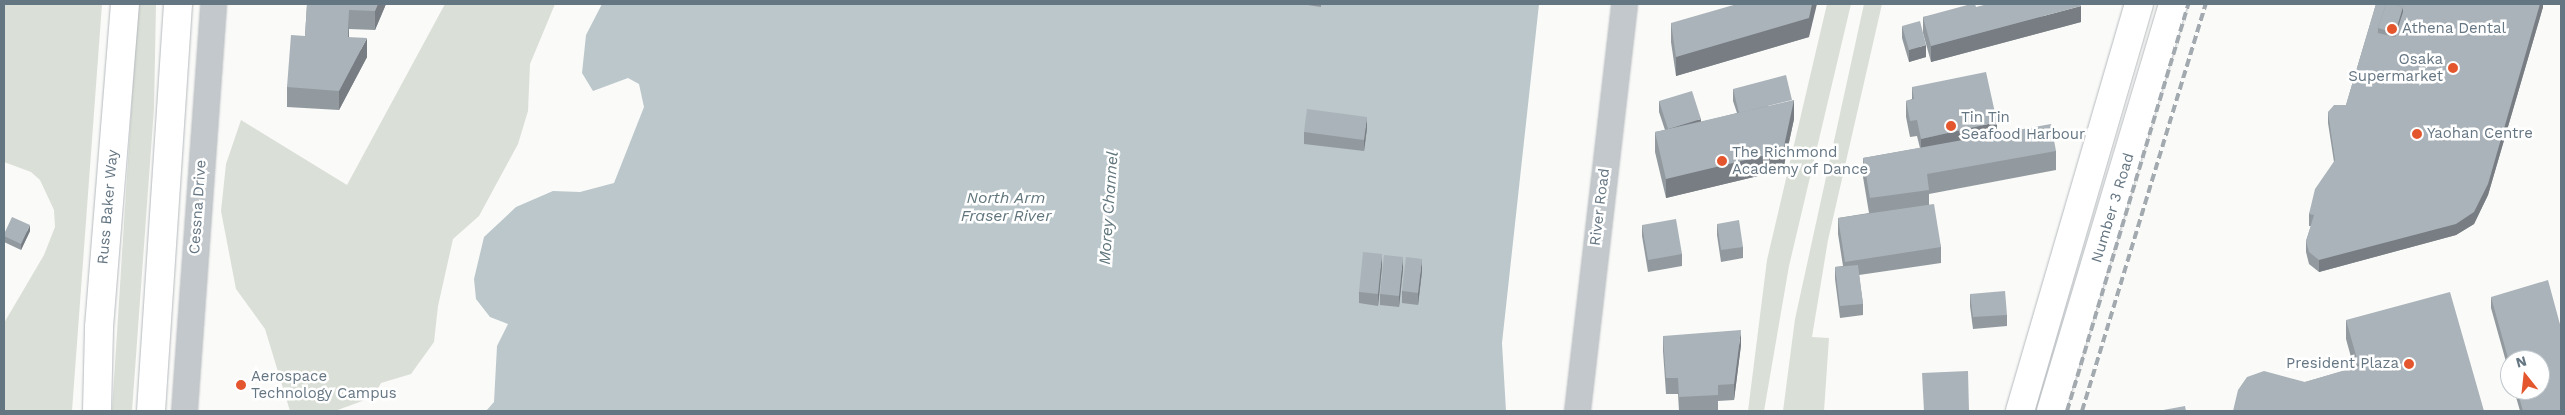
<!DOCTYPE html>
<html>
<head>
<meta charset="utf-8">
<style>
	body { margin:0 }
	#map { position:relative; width:2565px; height:415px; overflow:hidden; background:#fafaf8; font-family:"Work Sans",sans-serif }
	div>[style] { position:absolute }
	.green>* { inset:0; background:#dadfd7 }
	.water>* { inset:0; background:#bbc7cb }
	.roads { filter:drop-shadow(0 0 1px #b5babe) drop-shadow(0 0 1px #b5babe) }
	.minor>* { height:25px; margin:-12.5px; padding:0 12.5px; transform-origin:12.5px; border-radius:12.5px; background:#c3c8cc }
	.major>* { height:28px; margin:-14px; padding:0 14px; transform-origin:14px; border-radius:14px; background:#fff }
	.rail>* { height:4px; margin-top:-2px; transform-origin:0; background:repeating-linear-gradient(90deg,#a2aab0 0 8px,transparent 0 12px) }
	.wall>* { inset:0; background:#929a9f }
	.shaded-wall>* { inset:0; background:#777d82 }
	.building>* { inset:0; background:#aab3b9 }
	.dots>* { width:14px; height:14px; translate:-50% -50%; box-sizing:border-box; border:2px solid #fff; border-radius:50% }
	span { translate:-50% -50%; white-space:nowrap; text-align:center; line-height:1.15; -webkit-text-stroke:5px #fff; paint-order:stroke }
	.poi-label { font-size:15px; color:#657683 }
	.left { translate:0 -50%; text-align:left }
	.right { translate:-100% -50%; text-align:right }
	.street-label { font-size:15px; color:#657683 }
	.water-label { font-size:16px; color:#60757c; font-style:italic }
	.frame { position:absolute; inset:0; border:5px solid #657683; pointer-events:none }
	.north { position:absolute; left:2500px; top:350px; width:50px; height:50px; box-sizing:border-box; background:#fff; border:1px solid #c1c8cd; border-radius:50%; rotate:344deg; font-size:14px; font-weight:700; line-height:20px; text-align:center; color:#657683 }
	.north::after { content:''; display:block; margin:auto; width:18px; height:22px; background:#e4572e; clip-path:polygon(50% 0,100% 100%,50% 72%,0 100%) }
</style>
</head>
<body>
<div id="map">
	<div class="green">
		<div style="clip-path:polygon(4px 4px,102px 4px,72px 411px,4px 411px,4px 323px,44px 255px,55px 227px,54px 210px,40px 180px,31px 172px,4px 162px)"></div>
		<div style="clip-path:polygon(138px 4px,156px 4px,154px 108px,132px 411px,112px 411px)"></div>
		<div style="clip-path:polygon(445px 4px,555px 4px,530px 64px,528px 111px,518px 144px,479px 216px,453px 239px,438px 306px,434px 342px,411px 374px,381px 383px,373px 397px,335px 411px,290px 411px,265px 329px,236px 289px,221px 211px,226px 164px,241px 120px,347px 185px)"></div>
		<div style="clip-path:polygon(1827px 4px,1851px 4px,1789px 266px,1764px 411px,1748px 411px,1767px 260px)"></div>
		<div style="clip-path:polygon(1864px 4px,1882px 4px,1828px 240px,1812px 337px,1829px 338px,1824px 411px,1783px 411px,1795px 319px)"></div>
	</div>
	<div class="water">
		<div style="clip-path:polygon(602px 4px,1539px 4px,1502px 343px,1506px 411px,486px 411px,494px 402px,497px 346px,508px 324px,490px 317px,476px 299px,474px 279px,484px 237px,516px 207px,553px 191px,580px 192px,614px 183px,644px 107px,639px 84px,628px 78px,593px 91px,582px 73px,586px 35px)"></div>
	</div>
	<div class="roads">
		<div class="minor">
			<div style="left:184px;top:411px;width:408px;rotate:-85.9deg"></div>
			<div style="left:1577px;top:411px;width:410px;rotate:-83.4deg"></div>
		</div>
		<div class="major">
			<div style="left:97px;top:411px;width:84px;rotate:-88.6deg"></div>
			<div style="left:99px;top:327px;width:324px;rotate:-85.4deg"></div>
			<div style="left:151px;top:411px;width:408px;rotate:-86.2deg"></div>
			<div style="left:2020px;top:411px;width:424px;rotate:-73.7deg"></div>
			<div style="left:2051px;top:411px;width:425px;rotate:-73.3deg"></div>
		</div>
	</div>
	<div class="rail">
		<div style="left:2067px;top:411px;width:425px;rotate:-73.4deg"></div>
		<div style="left:2082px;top:411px;width:425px;rotate:-73.1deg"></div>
	</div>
	<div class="wall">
		<div style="clip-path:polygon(307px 4px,386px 4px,375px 30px,349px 29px,349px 37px,367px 57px,339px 110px,287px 107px,287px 87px,305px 36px)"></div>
		<div style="clip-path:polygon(1301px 4px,1321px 4px,1321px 7px)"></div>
		<div style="clip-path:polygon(2376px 4px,2543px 4px,2543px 7px,2488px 195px,2474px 224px,2456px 235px,2319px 272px,2309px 264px,2306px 252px,2306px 241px,2311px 226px,2309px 226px,2309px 214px,2334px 162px,2328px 123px,2328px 112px,2346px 105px)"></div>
		<div style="clip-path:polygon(1976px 7px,2081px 22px,1931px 62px,1923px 33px,1923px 17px)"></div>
		<div style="clip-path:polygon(1671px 23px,1809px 37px,1676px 76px,1671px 42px)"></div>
		<div style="clip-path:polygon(1902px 26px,1926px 57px,1909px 62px,1902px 38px)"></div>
		<div style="clip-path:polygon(1912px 87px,1997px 134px,2056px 151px,2056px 170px,1929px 194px,1929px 204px,1941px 247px,1941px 263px,1859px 275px,1863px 304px,1863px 315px,1840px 318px,1835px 279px,1835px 267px,1843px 266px,1838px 234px,1838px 218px,1869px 213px,1863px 177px,1863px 158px,1920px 148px,1917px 136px,1910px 137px,1906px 117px,1906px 101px,1912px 99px)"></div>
		<div style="clip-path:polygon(1733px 89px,1794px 119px,1783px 170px,1666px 198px,1655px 152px,1655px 132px,1665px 130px,1659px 112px,1659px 101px,1701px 122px,1737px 113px,1733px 101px)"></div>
		<div style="clip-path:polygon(1367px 128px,1364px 151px,1304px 144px,1304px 132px)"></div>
		<div style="clip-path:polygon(1717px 224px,1743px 247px,1743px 258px,1721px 262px,1717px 235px)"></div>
		<div style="clip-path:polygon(1642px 225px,1682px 254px,1682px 266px,1648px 272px,1642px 236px)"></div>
		<div style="clip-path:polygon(30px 231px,21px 250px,4px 242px,4px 234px)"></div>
		<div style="clip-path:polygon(1382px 266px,1378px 306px,1359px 303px,1359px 292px)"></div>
		<div style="clip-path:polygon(1403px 269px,1399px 307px,1380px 305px,1380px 294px)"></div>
		<div style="clip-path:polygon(1422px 271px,1418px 305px,1402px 303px,1402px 291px)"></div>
		<div style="clip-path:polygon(1970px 294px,2007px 315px,2007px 326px,1973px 329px,1970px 306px)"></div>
		<div style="clip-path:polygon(2491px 297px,2561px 411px,2520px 411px,2514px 390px,2540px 390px,2510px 360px,2510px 376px,2491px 308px)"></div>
		<div style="clip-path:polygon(2346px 320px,2484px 411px,2305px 382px,2354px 368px,2346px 339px)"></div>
		<div style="clip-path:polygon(1663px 336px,1741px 345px,1734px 400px,1718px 401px,1718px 411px,1679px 411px,1678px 394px,1666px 394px,1663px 351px)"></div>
	</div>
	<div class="shaded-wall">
		<div style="clip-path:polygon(378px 4px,386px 4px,375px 30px,375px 11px)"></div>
		<div style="clip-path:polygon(1812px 4px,1817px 4px,1809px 37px,1676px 76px,1676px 57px)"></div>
		<div style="clip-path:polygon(2540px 4px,2543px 4px,2543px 7px,2488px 195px,2474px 224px,2456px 235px,2319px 272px,2319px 260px)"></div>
		<div style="clip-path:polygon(2081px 6px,2081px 22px,1931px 62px,1931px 46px)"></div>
		<div style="clip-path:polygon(2403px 7px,2403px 23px,2395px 49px,2395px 33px)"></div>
		<div style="clip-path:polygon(349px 10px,349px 29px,348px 56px,348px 37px)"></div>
		<div style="clip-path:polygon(367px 38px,367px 57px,339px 110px,339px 91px)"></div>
		<div style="clip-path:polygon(1926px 45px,1926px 57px,1909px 62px,1909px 50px)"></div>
		<div style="clip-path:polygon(1794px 100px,1794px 119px,1783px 170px,1666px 198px,1666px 179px)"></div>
		<div style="clip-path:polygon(1367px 117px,1367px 128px,1364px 151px,1364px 140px)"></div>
		<div style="clip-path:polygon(1701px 119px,1701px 130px,1668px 129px)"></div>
		<div style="clip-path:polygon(1997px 122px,1997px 138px,1921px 155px,1921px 139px)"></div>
		<div style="clip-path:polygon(30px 225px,30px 231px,21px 250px,21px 244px)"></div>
		<div style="clip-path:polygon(1382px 254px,1382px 266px,1378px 306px,1378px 294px)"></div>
		<div style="clip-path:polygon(1403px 257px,1403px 269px,1399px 307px,1399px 296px)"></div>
		<div style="clip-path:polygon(1422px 259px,1422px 271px,1418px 305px,1418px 293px)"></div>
		<div style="clip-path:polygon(1741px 330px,1741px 345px,1734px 400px,1734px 384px)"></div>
	</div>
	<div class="building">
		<div style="clip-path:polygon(307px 4px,378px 4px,375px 11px,349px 10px,348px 37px,367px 38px,339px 91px,287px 87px,291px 35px,305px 36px)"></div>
		<div style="clip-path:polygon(1737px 4px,1812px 4px,1809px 18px,1676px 57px,1671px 23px)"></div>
		<div style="clip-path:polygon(1971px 4px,1975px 4px,1976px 7px,1988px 4px,2080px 4px,2081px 6px,1931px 46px,1923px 17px)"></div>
		<div style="clip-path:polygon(2376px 4px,2386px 4px,2378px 28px,2378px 33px,2395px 37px,2403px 12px,2403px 7px,2392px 4px,2540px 4px,2488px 184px,2474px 212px,2456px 224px,2319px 260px,2309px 252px,2306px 241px,2314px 215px,2309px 214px,2315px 189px,2335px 160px,2328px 112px,2334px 105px,2346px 105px)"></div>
		<div style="clip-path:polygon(2386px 4px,2392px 4px,2403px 7px,2395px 33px,2378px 28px)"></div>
		<div style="clip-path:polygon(1920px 21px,1926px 45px,1909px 50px,1902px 26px)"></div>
		<div style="clip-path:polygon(1986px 72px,1997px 122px,1921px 139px,1917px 120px,1910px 121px,1906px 101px,1914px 99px,1912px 87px)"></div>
		<div style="clip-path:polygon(1786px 75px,1792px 100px,1739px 113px,1733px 89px)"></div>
		<div style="clip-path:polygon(1692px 91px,1701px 119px,1668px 129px,1659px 101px)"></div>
		<div style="clip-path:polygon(1794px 100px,1783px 151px,1666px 179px,1655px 132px)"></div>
		<div style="clip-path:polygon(1307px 109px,1367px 117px,1364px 140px,1304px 132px)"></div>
		<div style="clip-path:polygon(2051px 124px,2056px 151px,1927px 174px,1929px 190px,1870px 198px,1863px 158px)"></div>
		<div style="clip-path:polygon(1934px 204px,1941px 247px,1845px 262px,1838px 218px)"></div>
		<div style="clip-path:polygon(12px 217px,30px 225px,21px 244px,4px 236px,4px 234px)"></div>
		<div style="clip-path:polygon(1676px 219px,1682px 254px,1648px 260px,1642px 225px)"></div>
		<div style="clip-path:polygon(1739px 220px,1743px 247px,1721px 250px,1717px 224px)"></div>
		<div style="clip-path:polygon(1363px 252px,1382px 254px,1378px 294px,1359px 292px)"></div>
		<div style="clip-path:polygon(1384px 255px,1403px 257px,1399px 296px,1380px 294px)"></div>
		<div style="clip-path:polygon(1406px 257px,1422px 259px,1418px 293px,1402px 291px)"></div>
		<div style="clip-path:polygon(1858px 265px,1863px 304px,1840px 306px,1835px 267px)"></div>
		<div style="clip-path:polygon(2548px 280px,2561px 328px,2561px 411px,2523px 411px,2517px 390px,2540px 390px,2540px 360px,2510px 360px,2510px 365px,2491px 297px)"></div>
		<div style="clip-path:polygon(2005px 291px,2007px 315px,1973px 317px,1970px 294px)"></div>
		<div style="clip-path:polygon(2450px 292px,2484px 411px,2233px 411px,2238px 390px,2247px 377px,2264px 371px,2305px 382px,2359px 366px,2346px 320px)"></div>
		<div style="clip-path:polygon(1741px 330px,1734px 384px,1718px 385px,1718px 395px,1679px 397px,1678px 378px,1666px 378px,1663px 336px)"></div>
		<div style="clip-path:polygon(1968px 371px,1969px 411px,1924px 411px,1922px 373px)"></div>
		<div style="clip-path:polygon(2185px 406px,2186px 411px,2158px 411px)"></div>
	</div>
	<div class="dots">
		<div style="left:2392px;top:29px;background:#e4572e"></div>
		<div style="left:2453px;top:68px;background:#e4572e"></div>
		<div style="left:1951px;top:126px;background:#e4572e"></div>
		<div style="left:2417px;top:134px;background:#e4572e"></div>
		<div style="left:1722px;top:161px;background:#e4572e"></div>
		<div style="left:2409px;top:364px;background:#e4572e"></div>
		<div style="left:241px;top:385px;background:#e4572e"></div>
	</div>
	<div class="poi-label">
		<span class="left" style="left:2402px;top:29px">Athena Dental</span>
		<span class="right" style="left:2443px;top:68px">Osaka<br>Supermarket</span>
		<span class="left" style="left:1961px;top:126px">Tin Tin<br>Seafood Harbour</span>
		<span class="left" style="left:2427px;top:134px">Yaohan Centre</span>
		<span class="left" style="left:1732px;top:161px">The Richmond<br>Academy of Dance</span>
		<span class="right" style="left:2399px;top:364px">President Plaza</span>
		<span class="left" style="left:251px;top:385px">Aerospace<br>Technology Campus</span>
	</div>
	<div class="street-label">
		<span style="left:108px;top:207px;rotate:-85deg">Russ Baker Way</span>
		<span style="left:198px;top:207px;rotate:-86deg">Cessna Drive</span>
		<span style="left:1600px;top:207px;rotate:-83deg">River Road</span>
		<span style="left:2113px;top:208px;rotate:-73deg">Number 3 Road</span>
	</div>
	<div class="water-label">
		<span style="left:1006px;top:207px">North Arm<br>Fraser River</span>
		<span style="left:1109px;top:208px;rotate:-86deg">Morey Channel</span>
	</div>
	<div class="frame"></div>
	<div class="north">N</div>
</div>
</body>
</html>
